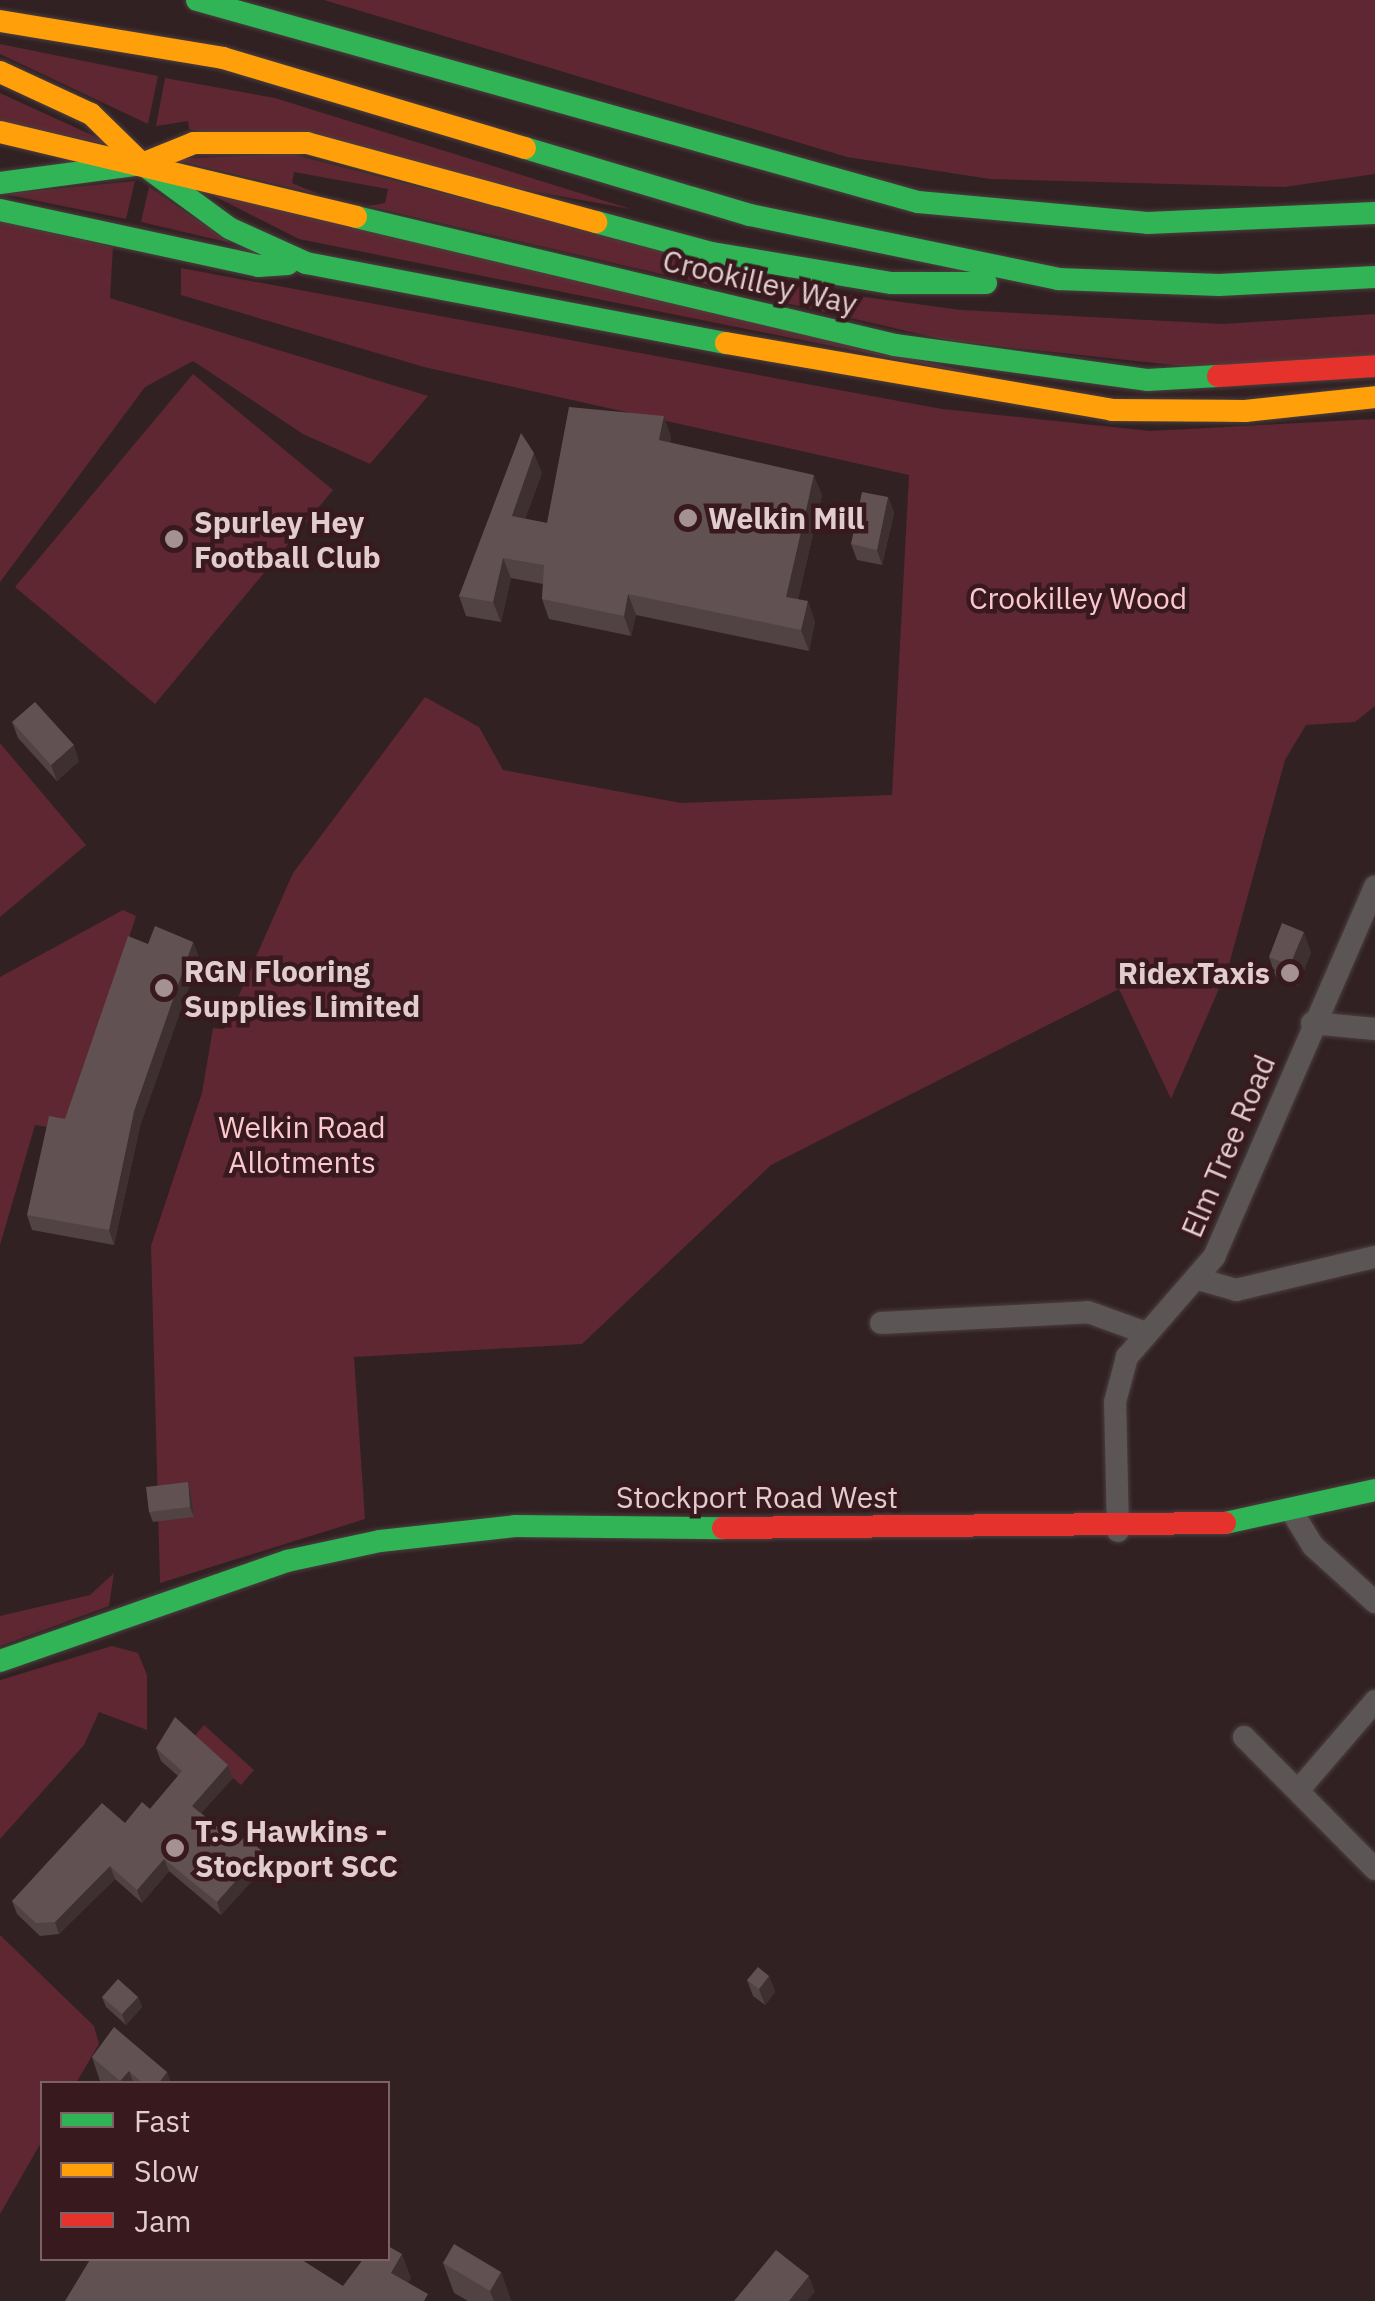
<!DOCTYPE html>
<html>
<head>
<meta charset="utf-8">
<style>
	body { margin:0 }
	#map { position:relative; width:1375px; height:2301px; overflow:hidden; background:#312123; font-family:"IBM Plex Sans",sans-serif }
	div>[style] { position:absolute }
	.green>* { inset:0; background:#5f2731 }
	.roads { filter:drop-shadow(0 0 2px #4c3e3f) drop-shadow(0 0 2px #4c3e3f) }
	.street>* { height:22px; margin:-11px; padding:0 11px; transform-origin:11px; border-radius:11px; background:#5c5556 }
	.fast>* { height:22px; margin:-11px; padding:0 11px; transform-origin:11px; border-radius:11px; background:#30b455 }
	.slow>* { height:22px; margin:-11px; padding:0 11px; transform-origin:11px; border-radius:11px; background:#ff9f0a }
	.jam>* { height:22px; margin:-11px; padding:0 11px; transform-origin:11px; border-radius:11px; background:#e5322d }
	.wall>* { inset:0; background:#514243 }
	.shaded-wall>* { inset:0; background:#3e2f30 }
	.building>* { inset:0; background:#615152 }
	.dots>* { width:28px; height:28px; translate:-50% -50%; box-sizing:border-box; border:5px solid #381a1e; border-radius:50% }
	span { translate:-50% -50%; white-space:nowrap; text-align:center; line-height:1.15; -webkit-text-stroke:9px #381a1e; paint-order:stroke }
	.street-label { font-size:30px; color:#e2cdce }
	.poi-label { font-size:30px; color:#e2cdce; font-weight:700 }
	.left { translate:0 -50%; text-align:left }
	.right { translate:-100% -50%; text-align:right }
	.park-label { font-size:30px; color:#fac8cd }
	.legend { position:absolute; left:40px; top:2081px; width:350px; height:180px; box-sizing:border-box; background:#381a1e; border:2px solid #7c6264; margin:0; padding:12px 18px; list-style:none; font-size:30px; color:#e2cdce }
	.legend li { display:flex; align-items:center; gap:20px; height:50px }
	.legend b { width:50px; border:2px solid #7c6264 }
</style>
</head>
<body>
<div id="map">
	<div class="green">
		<div style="clip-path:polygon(324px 0,1375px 0,1375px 174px,1284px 187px,990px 179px,847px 157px)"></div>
		<div style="clip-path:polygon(0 44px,158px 76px,148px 124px,0 54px)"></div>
		<div style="clip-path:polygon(165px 78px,275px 98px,631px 209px,189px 129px,188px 121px,156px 126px)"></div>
		<div style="clip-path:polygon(0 93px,118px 147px,0 121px)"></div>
		<div style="clip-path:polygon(291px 154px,821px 291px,961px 310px,1223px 324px,1375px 314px,1375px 355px,1220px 370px,950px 341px,368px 206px,385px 203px,388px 189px,294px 172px,292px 183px,318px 194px,171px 159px)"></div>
		<div style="clip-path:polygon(135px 181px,126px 219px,4px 194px)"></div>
		<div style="clip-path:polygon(149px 187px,231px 243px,141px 222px)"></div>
		<div style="clip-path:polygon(200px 189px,1020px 384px,299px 239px)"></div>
		<div style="clip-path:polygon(0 221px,113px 247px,110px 298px,428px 396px,370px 464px,303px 434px,193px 361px,145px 387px,0 582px)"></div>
		<div style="clip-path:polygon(181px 268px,942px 409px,1150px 431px,1375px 419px,1375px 706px,1355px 722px,1306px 725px,1285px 760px,1228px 968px,1171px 1099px,1119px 989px,771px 1165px,582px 1344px,354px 1357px,365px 1519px,160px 1583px,151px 1246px,202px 1093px,213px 1028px,224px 1029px,293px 873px,425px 697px,479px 727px,503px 770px,681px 803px,892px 795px,909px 475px,424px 367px,181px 295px)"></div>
		<div style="clip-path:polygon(193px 374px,333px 490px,155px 704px,15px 587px)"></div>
		<div style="clip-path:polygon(0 743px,86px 845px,0 917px)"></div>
		<div style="clip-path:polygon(123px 910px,136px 916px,66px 1130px,35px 1125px,0 1245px,0 977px)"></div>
		<div style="clip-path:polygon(114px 1573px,109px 1606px,0 1646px,0 1616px,90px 1595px)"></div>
		<div style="clip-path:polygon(112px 1646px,138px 1653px,147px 1675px,147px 1730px,99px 1712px,84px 1745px,0 1839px,0 1680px)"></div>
		<div style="clip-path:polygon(204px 1725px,254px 1770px,241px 1785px,191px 1740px)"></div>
		<div style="clip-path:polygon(0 1935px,94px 2026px,99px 2044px,76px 2083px,42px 2084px,42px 2141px,0 2214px)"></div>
	</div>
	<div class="roads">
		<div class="street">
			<div style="left:1312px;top:1023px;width:63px;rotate:5.4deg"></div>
			<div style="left:1198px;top:1279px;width:40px;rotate:16deg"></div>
			<div style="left:1236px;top:1290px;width:143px;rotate:-13.4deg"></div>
			<div style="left:881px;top:1323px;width:207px;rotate:-3deg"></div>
			<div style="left:1088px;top:1312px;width:59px;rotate:20deg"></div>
			<div style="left:1291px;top:1510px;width:42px;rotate:58.6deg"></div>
			<div style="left:1313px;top:1546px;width:84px;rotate:42.1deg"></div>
			<div style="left:1118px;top:1531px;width:129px;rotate:-91.3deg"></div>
			<div style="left:1115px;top:1402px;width:47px;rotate:-75.1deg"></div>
			<div style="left:1127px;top:1357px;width:133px;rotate:-49deg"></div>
			<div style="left:1214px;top:1257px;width:404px;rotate:-66.5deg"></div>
			<div style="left:1244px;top:1737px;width:186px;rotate:45.2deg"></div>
			<div style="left:1302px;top:1786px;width:112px;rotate:-49.3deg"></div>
		</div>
		<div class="fast">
			<div style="left:197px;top:0;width:749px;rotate:15.65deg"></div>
			<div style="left:918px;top:202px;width:230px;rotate:5.2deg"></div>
			<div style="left:1147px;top:223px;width:228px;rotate:-2.5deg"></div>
			<div style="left:525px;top:148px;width:235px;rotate:16.6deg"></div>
			<div style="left:750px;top:215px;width:315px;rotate:11.7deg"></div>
			<div style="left:1058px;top:279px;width:161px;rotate:2.1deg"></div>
			<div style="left:1219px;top:285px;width:156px;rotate:-2.9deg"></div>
			<div style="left:0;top:183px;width:143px;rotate:-7.6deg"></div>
			<div style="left:142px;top:164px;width:108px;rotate:36.3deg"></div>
			<div style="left:229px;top:228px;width:85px;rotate:24.4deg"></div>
			<div style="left:306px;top:263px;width:428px;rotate:10.8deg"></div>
			<div style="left:0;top:210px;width:264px;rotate:12.2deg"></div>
			<div style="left:258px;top:266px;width:30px;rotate:-4deg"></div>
			<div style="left:356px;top:217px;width:554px;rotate:13.36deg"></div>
			<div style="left:895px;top:345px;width:254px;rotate:7.9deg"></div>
			<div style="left:1147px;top:380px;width:71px;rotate:-3.2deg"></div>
			<div style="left:596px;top:222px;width:120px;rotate:15deg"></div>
			<div style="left:712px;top:253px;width:182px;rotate:9.5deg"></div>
			<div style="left:892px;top:283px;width:94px"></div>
			<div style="left:1225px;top:1523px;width:154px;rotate:-12.4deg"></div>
			<div style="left:0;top:1661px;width:304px;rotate:-19.2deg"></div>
			<div style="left:287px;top:1561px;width:95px;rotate:-12.1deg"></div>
			<div style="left:380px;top:1541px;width:136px;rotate:-6.3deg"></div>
			<div style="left:515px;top:1526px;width:208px;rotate:0.6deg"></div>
		</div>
		<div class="slow">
			<div style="left:0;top:21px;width:226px;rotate:9.4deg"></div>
			<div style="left:223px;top:58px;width:315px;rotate:16.6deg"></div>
			<div style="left:0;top:72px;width:100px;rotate:24.8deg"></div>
			<div style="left:91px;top:114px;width:71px;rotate:44.4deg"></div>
			<div style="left:142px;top:164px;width:56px;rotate:-22deg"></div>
			<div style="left:194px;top:143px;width:113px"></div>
			<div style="left:307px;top:143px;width:300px;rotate:15.3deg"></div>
			<div style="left:0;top:132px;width:366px;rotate:13.4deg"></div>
			<div style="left:726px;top:343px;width:392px;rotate:9.8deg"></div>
			<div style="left:1112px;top:410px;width:133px;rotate:0.4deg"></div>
			<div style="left:1245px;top:411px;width:131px;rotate:-6.1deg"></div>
		</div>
		<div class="jam">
			<div style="left:1218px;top:376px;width:157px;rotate:-3.6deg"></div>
			<div style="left:723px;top:1528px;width:502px;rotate:-0.57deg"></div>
		</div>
	</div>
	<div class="wall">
		<div style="clip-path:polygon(671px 436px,670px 443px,822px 495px,798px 599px,815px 621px,809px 651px,636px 615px,631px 636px,549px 619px,542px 599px,543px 584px,511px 578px,501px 622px,466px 616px,459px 596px,542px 473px,525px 519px,547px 523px)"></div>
		<div style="clip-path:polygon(888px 497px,894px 513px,882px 565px,857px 560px,851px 544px)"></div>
		<div style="clip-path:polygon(12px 722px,79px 761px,57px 781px,18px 738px)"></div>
		<div style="clip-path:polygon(193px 942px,199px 958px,140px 1126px,114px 1245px,32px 1230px,27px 1215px,65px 1119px,148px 944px)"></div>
		<div style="clip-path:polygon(1311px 952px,1298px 986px,1276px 977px,1269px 957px)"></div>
		<div style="clip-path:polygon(188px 1482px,191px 1492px,194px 1517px,153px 1522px,149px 1512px)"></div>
		<div style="clip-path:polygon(156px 1748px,228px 1765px,233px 1778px,201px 1813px,238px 1844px,262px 1851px,267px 1864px,221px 1915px,169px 1871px,142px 1903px,115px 1879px,59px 1934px,40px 1936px,17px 1914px,12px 1901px,125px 1823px,150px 1809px,178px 1776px,161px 1761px)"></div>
		<div style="clip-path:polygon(769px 1976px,775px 1992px,765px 2005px,753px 1996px,747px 1980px)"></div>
		<div style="clip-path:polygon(102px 1997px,138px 1997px,142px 2007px,126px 2025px,106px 2007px)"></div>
		<div style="clip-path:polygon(92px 2057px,167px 2072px,171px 2084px,101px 2084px)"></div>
		<div style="clip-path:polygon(443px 2263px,501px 2272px,511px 2301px,468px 2301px,454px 2293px)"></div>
	</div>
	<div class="shaded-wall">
		<div style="clip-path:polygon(664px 416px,671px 436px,666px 460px,659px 440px)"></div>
		<div style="clip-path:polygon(534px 453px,542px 473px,519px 536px,512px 516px)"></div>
		<div style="clip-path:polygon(814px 475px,822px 495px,794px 617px,786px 597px)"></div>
		<div style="clip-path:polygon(888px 497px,894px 513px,882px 565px,877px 550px)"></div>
		<div style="clip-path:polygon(503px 558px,511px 578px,501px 622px,493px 602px)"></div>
		<div style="clip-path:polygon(628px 594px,636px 615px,631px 636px,624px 616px)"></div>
		<div style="clip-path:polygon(808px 601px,815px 621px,809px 651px,801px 630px)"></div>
		<div style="clip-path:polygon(74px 745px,79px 761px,57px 781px,51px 765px)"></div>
		<div style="clip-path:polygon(1304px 932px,1311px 952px,1298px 986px,1290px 965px)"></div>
		<div style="clip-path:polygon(193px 942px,199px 958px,140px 1126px,114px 1245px,109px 1230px,134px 1111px)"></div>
		<div style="clip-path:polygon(188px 1482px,191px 1492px,194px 1517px,190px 1507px)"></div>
		<div style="clip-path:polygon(228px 1765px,233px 1778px,197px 1818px,192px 1806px)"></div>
		<div style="clip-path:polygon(262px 1851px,267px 1864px,221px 1915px,217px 1902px)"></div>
		<div style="clip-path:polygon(164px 1859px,169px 1871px,142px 1903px,137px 1890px)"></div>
		<div style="clip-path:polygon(110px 1866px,115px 1879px,59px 1934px,55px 1922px)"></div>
		<div style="clip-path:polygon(769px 1976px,775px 1992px,765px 2005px,759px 1989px)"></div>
		<div style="clip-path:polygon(138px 1997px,142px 2007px,126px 2025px,122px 2014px)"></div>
		<div style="clip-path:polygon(129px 2071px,134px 2084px,121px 2084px,120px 2081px)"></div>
		<div style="clip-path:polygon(167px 2072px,171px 2084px,158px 2084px)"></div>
		<div style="clip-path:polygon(402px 2254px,411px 2278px,400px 2296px,391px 2273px)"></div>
		<div style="clip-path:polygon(501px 2272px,511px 2301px,494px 2301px,490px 2291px)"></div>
		<div style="clip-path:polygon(809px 2276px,815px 2292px,807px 2301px,789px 2301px)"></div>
	</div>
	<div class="building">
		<div style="clip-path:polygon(569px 407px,664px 416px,659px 440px,814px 475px,786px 597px,808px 601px,801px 630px,628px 594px,624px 616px,542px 599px,544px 565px,503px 558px,493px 602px,459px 596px,521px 433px,534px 453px,512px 516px,547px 523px)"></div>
		<div style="clip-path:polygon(862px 492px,888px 497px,877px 550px,851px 544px)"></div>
		<div style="clip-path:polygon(35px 702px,74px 745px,51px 765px,12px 722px)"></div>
		<div style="clip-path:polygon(1282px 923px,1304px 932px,1290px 965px,1269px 957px)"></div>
		<div style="clip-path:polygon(155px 926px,193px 942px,134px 1111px,109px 1230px,27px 1215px,49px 1116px,65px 1119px,128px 936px,148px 944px)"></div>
		<div style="clip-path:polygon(188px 1482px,190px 1507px,149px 1512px,146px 1487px)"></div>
		<div style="clip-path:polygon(175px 1717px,228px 1765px,192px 1806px,238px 1844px,245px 1836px,262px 1851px,217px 1902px,164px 1859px,137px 1890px,110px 1866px,55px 1922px,36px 1923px,12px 1901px,102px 1803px,125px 1823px,142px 1802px,150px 1809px,182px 1771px,156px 1748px)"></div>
		<div style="clip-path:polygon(758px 1967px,769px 1976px,759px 1989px,747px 1980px)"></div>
		<div style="clip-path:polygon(118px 1979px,138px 1997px,122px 2014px,102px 1997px)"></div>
		<div style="clip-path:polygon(114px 2027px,167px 2072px,158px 2084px,144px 2084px,129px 2071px,120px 2081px,92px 2057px)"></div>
		<div style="clip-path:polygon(454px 2244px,501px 2272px,490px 2291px,443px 2263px)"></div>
		<div style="clip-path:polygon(388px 2246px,402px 2254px,391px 2273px,428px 2294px,424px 2301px,65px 2301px,91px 2258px,299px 2258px,343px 2286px,364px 2258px,388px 2258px)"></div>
		<div style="clip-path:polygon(776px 2250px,809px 2276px,789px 2301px,734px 2301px)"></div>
	</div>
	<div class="dots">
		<div style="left:688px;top:518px;background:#a49192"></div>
		<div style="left:174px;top:539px;background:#a49192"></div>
		<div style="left:1290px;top:973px;background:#a49192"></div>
		<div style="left:164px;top:988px;background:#a49192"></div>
		<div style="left:175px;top:1848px;background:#a49192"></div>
	</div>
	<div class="street-label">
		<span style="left:760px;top:282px;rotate:13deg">Crookilley Way</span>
		<span style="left:1228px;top:1146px;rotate:-67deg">Elm Tree Road</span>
		<span style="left:757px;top:1497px">Stockport Road West</span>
	</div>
	<div class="poi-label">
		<span class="left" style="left:708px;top:518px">Welkin Mill</span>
		<span class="left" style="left:194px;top:539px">Spurley Hey<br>Football Club</span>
		<span class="left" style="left:184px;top:988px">RGN Flooring<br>Supplies Limited</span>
		<span class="right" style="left:1270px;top:973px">RidexTaxis</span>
		<span class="left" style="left:195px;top:1848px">T.S Hawkins -<br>Stockport SCC</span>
	</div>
	<div class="park-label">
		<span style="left:1078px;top:598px">Crookilley Wood</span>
		<span style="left:302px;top:1144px">Welkin Road<br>Allotments</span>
	</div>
	<ul class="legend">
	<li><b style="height:12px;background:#30b455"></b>Fast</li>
	<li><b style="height:12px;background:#ff9f0a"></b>Slow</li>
	<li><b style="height:12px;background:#e5322d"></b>Jam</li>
	</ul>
</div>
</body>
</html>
